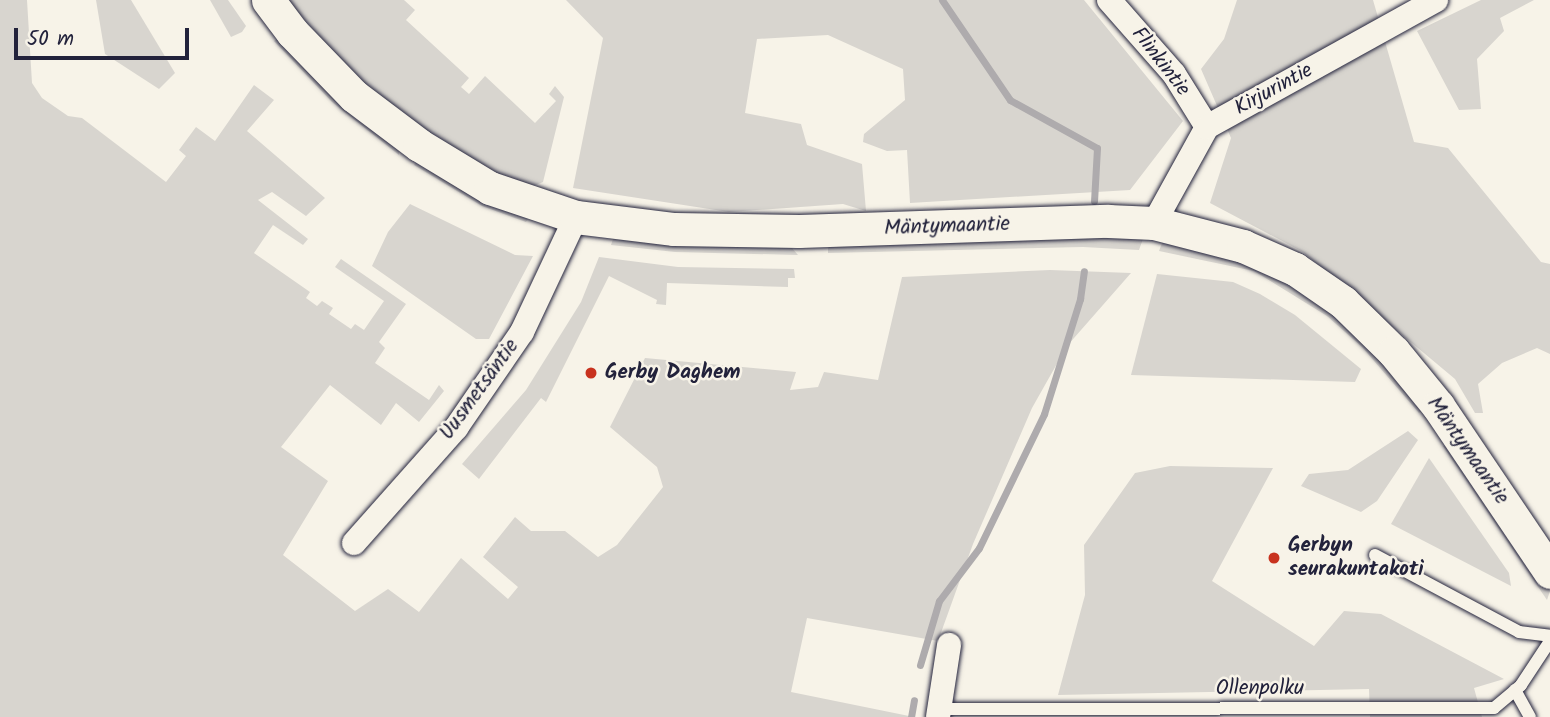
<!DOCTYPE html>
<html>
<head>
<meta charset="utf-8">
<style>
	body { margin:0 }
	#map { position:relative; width:1550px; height:717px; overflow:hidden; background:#f7f3e8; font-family:Kalam,sans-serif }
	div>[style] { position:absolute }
	.green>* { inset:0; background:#d8d5cf }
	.stream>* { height:7px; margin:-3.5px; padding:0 3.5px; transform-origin:3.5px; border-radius:3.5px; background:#aeabad }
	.roads { filter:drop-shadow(0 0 2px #22223b) drop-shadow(0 0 2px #22223b) }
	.lane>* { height:12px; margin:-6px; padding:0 6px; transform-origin:6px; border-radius:6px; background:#f7f3e8 }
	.street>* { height:24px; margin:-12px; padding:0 12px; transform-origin:12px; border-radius:12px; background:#f7f3e8 }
	.secondary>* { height:33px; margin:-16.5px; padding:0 16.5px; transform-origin:16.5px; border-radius:16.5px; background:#f7f3e8 }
	.dots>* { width:19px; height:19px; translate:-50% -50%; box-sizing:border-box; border:4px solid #f7f3e8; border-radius:50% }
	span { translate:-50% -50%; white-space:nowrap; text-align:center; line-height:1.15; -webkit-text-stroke:5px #f7f3e8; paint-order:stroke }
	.street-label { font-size:21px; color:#22223b }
	.poi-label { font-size:21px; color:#22223b; font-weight:700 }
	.left { translate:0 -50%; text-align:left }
	.scale { position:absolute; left:14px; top:28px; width:175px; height:32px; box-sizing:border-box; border:4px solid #22223b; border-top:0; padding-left:9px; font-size:21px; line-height:24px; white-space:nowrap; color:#22223b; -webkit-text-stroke:5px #f7f3e8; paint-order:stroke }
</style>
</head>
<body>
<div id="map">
	<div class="green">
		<div style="clip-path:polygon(0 0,27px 0,32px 83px,42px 98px,68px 116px,82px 118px,166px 182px,186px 156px,179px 150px,196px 127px,215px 141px,254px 85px,274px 100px,247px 131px,325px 198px,306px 216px,272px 192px,258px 200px,308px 239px,303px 245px,273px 225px,254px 253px,310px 292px,306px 298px,317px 306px,322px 301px,333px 308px,329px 314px,351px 329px,355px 324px,364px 330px,384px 301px,335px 267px,341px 259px,406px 304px,379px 342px,385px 348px,375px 363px,429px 400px,439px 385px,444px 391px,419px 422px,396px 403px,381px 425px,330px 385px,281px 447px,328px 481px,283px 555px,355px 611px,388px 589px,419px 612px,461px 558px,508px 599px,518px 587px,483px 557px,515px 517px,531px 531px,565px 531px,598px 557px,617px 545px,663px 487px,657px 467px,610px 427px,645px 358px,796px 372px,790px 390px,818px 387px,824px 372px,878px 380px,902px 277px,1050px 270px,1131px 273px,1067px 346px,1032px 408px,973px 544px,938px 641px,807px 618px,791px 692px,914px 717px,0 717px)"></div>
		<div style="clip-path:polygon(96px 0,131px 0,175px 73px,159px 89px,105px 54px)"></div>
		<div style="clip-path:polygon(210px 0,228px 0,246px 26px,242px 32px,231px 37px)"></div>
		<div style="clip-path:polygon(287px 0,404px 0,415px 10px,406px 20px,469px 78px,461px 87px,469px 94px,485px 76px,535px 123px,556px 101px,549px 94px,555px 86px,564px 97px,543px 182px,531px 187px,497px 173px,420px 130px,364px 86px)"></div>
		<div style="clip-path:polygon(566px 0,1084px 0,1183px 121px,1130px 190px,910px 203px,907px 150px,887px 151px,863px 142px,864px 134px,905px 100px,903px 69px,828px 35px,757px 39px,745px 113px,801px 124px,807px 145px,862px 164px,866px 211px,843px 204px,729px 212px,573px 188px,603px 38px)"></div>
		<div style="clip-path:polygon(1237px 0,1373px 0,1414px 142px,1448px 148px,1541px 262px,1550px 264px,1550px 354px,1537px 348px,1502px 363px,1478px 384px,1483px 413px,1475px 413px,1455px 379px,1303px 252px,1210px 203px,1231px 138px,1201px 69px,1224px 39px)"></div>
		<div style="clip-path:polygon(1481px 0,1534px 0,1500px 18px,1504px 31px,1477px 59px,1481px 109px,1459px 110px,1417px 31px)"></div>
		<div style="clip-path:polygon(279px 38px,399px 146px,399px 155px,332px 102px,274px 41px)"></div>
		<div style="clip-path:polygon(417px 160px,531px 215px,526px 222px,482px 206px,414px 165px)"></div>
		<div style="clip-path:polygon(410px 204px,515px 255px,533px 256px,489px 339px,476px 339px,372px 266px,388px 232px)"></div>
		<div style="clip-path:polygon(1144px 236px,1139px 250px,1083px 247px,828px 253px,828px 243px)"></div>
		<div style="clip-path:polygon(613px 239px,677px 246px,791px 247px,798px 255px,675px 252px,611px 245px)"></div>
		<div style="clip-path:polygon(1162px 243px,1202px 248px,1258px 266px,1333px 311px,1424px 408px,1419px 413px,1362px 347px,1327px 316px,1254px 271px,1159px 251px)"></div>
		<div style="clip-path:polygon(599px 257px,678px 267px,794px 269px,795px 278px,788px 278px,788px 287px,667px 283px,666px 305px,656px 304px,657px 300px,609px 276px,546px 402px,541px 398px,479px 479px,462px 464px,526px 390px,581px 302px)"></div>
		<div style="clip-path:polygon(1157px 274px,1233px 282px,1260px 294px,1295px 315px,1361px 369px,1355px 382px,1131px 375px)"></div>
		<div style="clip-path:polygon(1408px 431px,1418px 440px,1377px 501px,1361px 512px,1301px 486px,1309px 474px,1348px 470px)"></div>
		<div style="clip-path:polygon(1451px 444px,1550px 591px,1547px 600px,1443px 446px)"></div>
		<div style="clip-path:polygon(1429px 458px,1509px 573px,1511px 586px,1391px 524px)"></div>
		<div style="clip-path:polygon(1170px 466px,1273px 468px,1212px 581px,1314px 646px,1344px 611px,1381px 614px,1504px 679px,1474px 688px,1482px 717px,1370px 717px,1369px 689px,1058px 695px,1085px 595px,1084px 545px,1135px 473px)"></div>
	</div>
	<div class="stream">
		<div style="left:942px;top:0;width:121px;rotate:55.8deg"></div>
		<div style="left:1010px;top:100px;width:99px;rotate:28.9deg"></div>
		<div style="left:1097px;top:148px;width:53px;rotate:93.2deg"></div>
		<div style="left:920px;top:665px;width:67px;rotate:-73.5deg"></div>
		<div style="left:939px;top:601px;width:66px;rotate:-53deg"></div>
		<div style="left:979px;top:548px;width:149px;rotate:-64.1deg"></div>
		<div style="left:1044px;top:414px;width:121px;rotate:-72.6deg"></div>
		<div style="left:1080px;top:299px;width:28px;rotate:-82deg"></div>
		<div style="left:911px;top:717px;width:17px;rotate:-80deg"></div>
	</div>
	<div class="roads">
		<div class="lane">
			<div style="left:1375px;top:555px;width:163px;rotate:28.1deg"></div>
			<div style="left:1519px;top:632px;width:31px;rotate:7deg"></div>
			<div style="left:1515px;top:690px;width:31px;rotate:61deg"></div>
			<div style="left:939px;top:709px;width:555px;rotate:-0.1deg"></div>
			<div style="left:1494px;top:708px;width:35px;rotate:-40deg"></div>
			<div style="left:1521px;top:685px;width:53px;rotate:-56.6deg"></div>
		</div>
		<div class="street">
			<div style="left:1109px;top:0;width:98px;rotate:48.7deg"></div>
			<div style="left:1174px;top:74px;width:62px;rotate:58.1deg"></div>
			<div style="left:1154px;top:223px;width:110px;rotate:-61.1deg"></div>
			<div style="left:1207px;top:127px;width:262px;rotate:-29deg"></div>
			<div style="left:354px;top:543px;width:154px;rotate:-48.4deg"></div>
			<div style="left:456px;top:428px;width:116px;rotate:-55.5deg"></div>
			<div style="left:522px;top:332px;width:127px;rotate:-64.8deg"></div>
			<div style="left:938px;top:717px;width:73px;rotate:-81.3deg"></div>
		</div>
		<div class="secondary">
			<div style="left:268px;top:0;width:40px;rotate:53deg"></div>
			<div style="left:292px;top:32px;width:89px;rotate:45.9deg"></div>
			<div style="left:354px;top:96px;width:81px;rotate:37deg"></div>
			<div style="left:419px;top:145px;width:83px;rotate:31.2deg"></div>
			<div style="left:490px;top:188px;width:91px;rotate:18.6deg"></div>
			<div style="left:576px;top:217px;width:99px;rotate:7deg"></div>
			<div style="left:674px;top:229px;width:125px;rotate:0.9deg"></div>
			<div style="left:799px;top:231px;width:309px;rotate:-1.9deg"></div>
			<div style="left:1108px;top:221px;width:46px;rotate:2.5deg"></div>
			<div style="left:1154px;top:223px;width:92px;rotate:14.5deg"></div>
			<div style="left:1243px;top:246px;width:57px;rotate:23.9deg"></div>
			<div style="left:1295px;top:269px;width:58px;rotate:34.5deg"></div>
			<div style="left:1343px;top:302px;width:71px;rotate:44.4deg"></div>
			<div style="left:1394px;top:352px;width:70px;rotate:50.8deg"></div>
			<div style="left:1438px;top:406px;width:200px;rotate:56deg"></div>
		</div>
	</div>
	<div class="dots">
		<div style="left:591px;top:373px;background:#c8321e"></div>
		<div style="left:1274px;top:558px;background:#c8321e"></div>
	</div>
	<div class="street-label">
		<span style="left:1160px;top:62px;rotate:52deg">Flinkintie</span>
		<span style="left:1274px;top:90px;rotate:-29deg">Kirjurintie</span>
		<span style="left:947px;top:227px;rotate:-2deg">Mäntymaantie</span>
		<span style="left:480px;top:390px;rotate:-54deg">Uusmetsäntie</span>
		<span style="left:1467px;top:451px;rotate:55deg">Mäntymaantie</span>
		<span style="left:1260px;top:689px">Ollenpolku</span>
	</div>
	<div class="poi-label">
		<span class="left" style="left:605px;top:373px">Gerby Daghem</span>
		<span class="left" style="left:1288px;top:558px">Gerbyn<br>seurakuntakoti</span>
	</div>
	<div class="scale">50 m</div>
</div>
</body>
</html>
